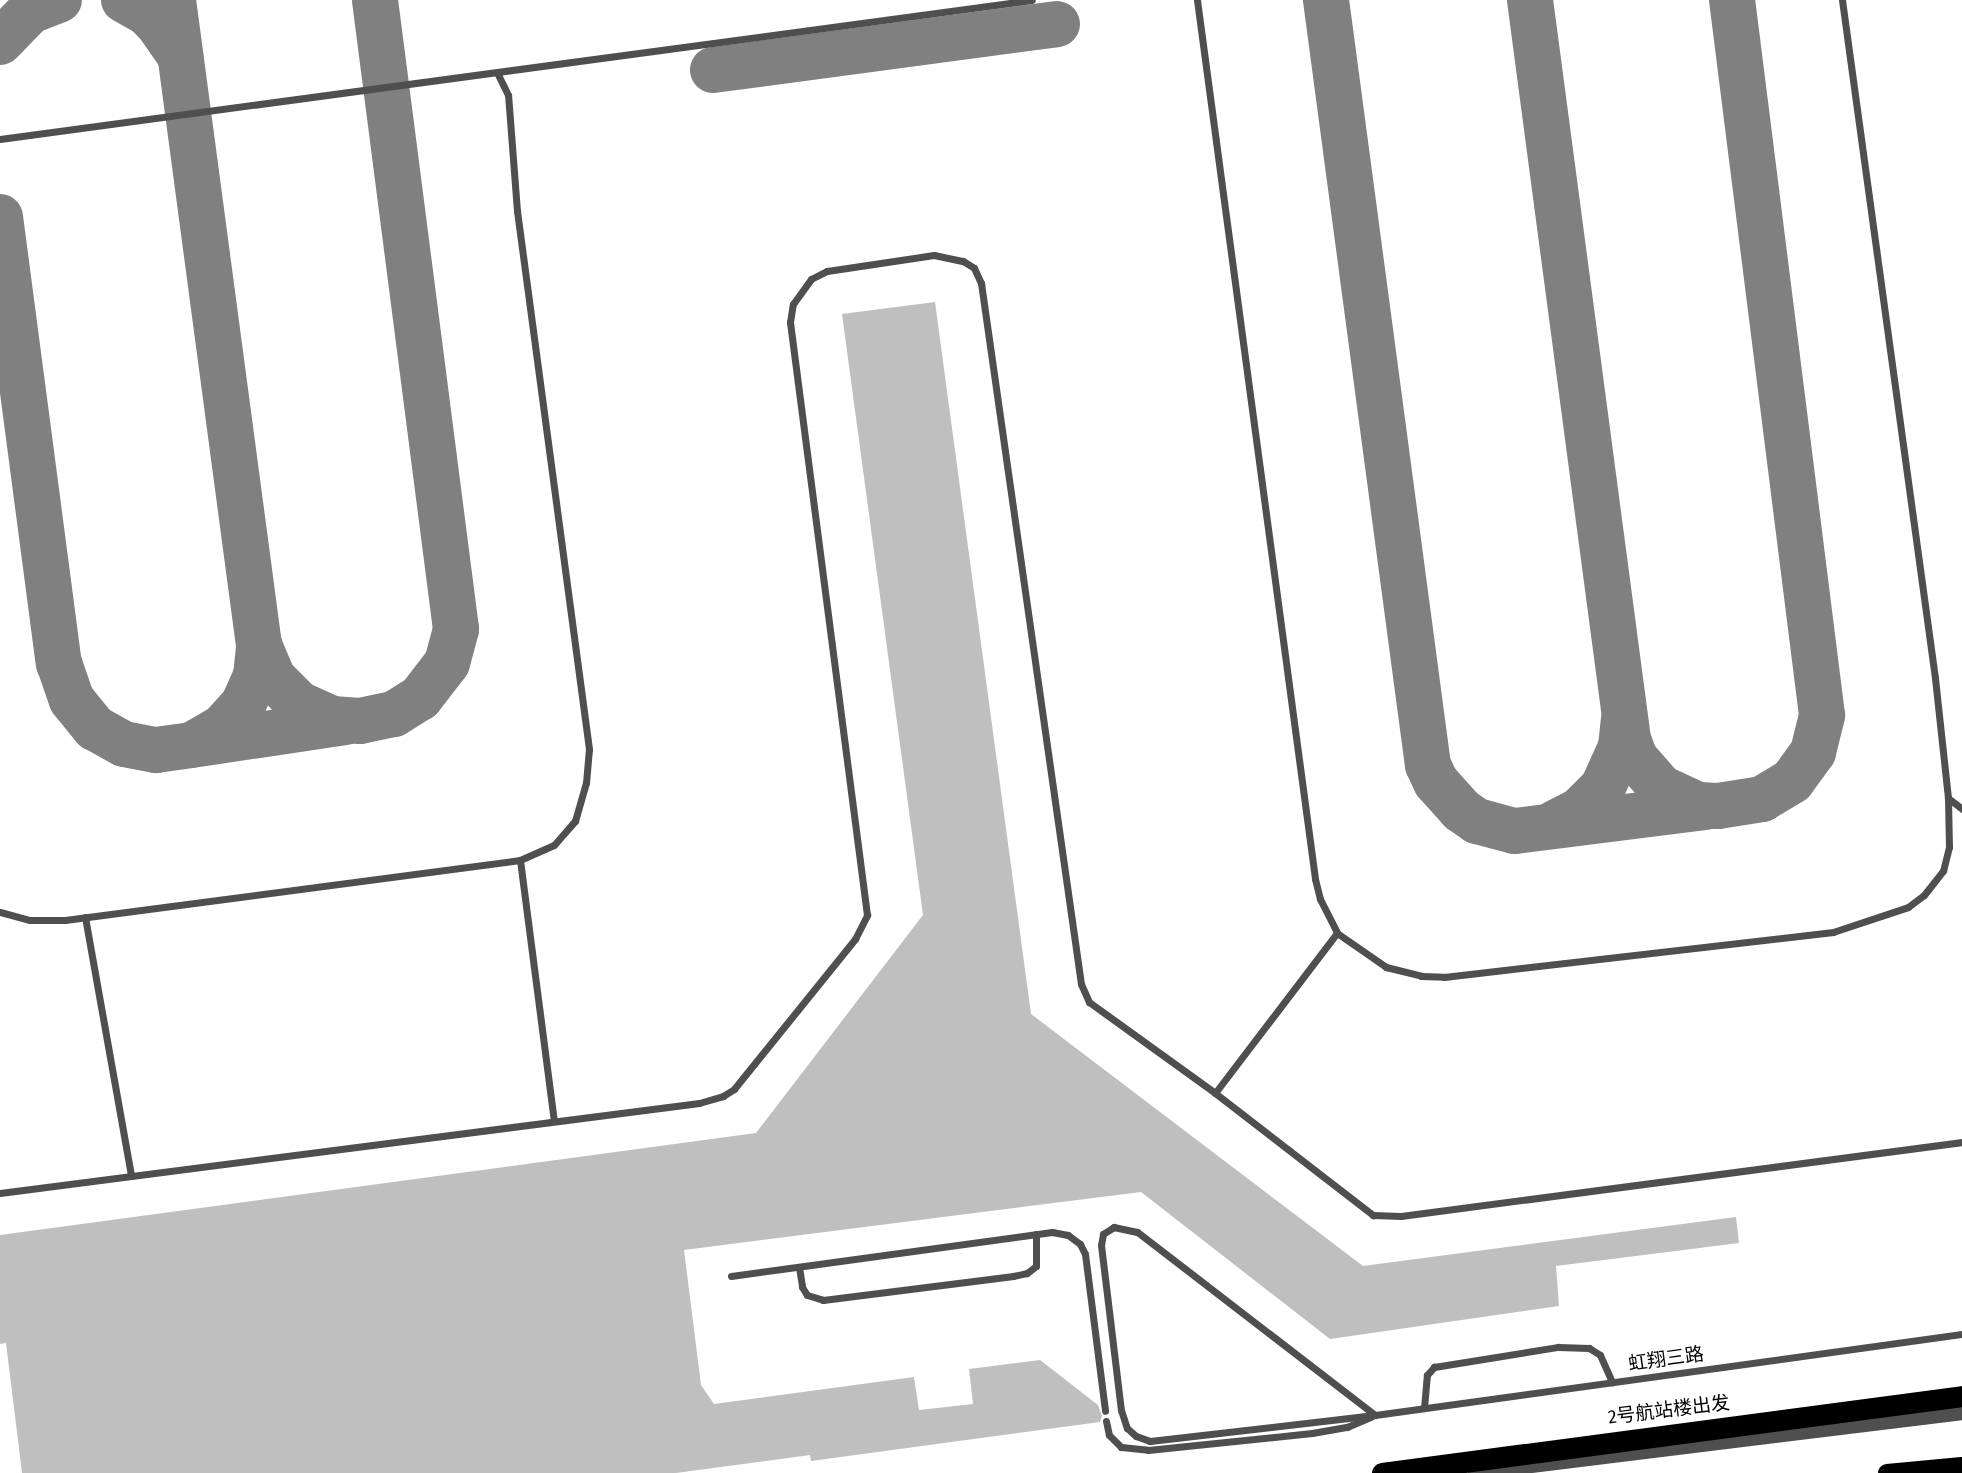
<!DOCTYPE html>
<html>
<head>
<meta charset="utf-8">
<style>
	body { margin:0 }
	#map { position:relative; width:1962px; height:1473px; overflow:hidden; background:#fff; font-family:"Fira Sans Condensed","Noto Sans SC",sans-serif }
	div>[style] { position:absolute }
	.taxiway>* { height:46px; margin:-23px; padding:0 23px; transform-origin:23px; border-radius:23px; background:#808080 }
	.building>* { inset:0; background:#bfbfbf }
	.lane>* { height:7px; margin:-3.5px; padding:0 3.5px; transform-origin:3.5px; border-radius:3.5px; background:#4f4f4f }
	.street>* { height:14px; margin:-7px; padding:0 7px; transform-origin:7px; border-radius:7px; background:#4f4f4f }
	.primary>* { height:18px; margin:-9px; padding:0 9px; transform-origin:9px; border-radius:9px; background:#000 }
	.highway>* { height:21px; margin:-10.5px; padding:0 10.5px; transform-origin:10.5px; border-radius:10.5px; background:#000 }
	span { translate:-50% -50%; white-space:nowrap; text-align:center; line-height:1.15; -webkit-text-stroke:6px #fff; paint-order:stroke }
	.street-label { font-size:19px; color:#000 }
</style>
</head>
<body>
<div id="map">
	<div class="taxiway">
		<div style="left:124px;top:0;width:25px;rotate:29deg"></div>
		<div style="left:146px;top:12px;width:17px;rotate:45deg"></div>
		<div style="left:158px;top:24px;width:39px;rotate:55deg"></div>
		<div style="left:173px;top:0;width:651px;rotate:82.41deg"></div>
		<div style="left:259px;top:645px;width:36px;rotate:67deg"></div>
		<div style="left:273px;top:678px;width:37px;rotate:45deg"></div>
		<div style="left:299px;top:704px;width:36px;rotate:24deg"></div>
		<div style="left:332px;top:719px;width:28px;rotate:4deg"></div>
		<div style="left:360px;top:721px;width:35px;rotate:-12deg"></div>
		<div style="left:394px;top:714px;width:31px;rotate:-32deg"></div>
		<div style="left:420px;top:698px;width:44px;rotate:-52.4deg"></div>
		<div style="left:447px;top:663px;width:35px;rotate:-75deg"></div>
		<div style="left:456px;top:629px;width:634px;rotate:-97.34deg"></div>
		<div style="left:1326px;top:0;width:772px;rotate:82.41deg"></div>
		<div style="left:1428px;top:765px;width:19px;rotate:65deg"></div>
		<div style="left:1436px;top:782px;width:38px;rotate:48deg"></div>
		<div style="left:1461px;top:810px;width:19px;rotate:35deg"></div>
		<div style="left:1477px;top:821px;width:39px;rotate:15deg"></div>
		<div style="left:1515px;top:831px;width:192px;rotate:-7.2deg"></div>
		<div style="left:1530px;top:0;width:745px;rotate:82.45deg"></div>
		<div style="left:1628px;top:739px;width:20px;rotate:70deg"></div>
		<div style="left:1635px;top:758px;width:40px;rotate:49deg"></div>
		<div style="left:1661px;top:788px;width:41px;rotate:24.7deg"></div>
		<div style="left:1698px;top:805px;width:20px;rotate:3deg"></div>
		<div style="left:1718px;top:806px;width:45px;rotate:-9deg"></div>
		<div style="left:1762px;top:799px;width:35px;rotate:-31deg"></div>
		<div style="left:1792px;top:781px;width:36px;rotate:-54deg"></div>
		<div style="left:1813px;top:752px;width:38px;rotate:-76deg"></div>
		<div style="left:1822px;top:715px;width:721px;rotate:-97.17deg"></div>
		<div style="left:0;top:42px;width:43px;rotate:-45.9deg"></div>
		<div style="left:30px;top:11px;width:31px;rotate:-21deg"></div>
		<div style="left:713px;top:70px;width:347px;rotate:-7.6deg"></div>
		<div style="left:0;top:217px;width:450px;rotate:82.5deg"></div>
		<div style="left:59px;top:663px;width:39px;rotate:71deg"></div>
		<div style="left:72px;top:700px;width:36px;rotate:51deg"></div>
		<div style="left:95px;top:728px;width:33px;rotate:29deg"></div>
		<div style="left:124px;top:744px;width:33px;rotate:11deg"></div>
		<div style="left:156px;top:750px;width:36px;rotate:-8deg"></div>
		<div style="left:192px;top:745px;width:34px;rotate:-30deg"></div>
		<div style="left:222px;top:728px;width:31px;rotate:-48deg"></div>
		<div style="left:243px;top:705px;width:32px;rotate:-66deg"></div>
		<div style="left:256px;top:676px;width:31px;rotate:-84deg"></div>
		<div style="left:198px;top:744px;width:149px;rotate:-8.5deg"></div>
		<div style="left:1555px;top:823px;width:27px;rotate:-27deg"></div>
		<div style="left:1579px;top:811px;width:34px;rotate:-45deg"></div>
		<div style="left:1603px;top:787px;width:44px;rotate:-65.8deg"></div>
		<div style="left:1621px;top:747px;width:28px;rotate:-84deg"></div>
	</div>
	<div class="building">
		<div style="clip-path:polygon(935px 302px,1031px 1014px,1363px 1266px,1736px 1217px,1739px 1243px,1556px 1266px,1559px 1306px,1330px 1339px,1141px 1192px,684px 1250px,701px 1385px,714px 1404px,914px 1377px,919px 1410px,973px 1404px,969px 1369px,1040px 1360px,1098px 1405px,1102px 1416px,1100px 1422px,811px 1461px,810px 1455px,676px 1473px,22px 1473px,6px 1343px,0 1344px,0 1235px,756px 1133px,923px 915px,842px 314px)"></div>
	</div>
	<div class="lane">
		<div style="left:1197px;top:0;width:887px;rotate:82.35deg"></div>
		<div style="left:1315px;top:879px;width:21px;rotate:76deg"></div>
		<div style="left:1320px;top:899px;width:38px;rotate:63deg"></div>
		<div style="left:1337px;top:933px;width:60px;rotate:34.8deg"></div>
		<div style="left:1386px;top:967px;width:36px;rotate:14deg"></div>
		<div style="left:1421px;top:976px;width:23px;rotate:2deg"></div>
		<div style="left:1444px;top:977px;width:392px;rotate:-6.6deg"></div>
		<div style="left:1833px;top:932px;width:79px;rotate:-18.4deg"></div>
		<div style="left:1908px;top:907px;width:20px;rotate:-37deg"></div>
		<div style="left:1924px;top:895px;width:31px;rotate:-52deg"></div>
		<div style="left:1943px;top:871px;width:25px;rotate:-76deg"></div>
		<div style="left:1949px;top:847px;width:49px;rotate:-91.2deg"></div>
		<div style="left:1948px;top:798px;width:121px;rotate:-96.2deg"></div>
		<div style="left:1935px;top:678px;width:684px;rotate:-97.81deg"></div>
		<div style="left:0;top:139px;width:1041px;rotate:-7.67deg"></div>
		<div style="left:1948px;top:798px;width:18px;rotate:38deg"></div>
		<div style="left:520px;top:860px;width:263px;rotate:82.6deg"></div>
		<div style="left:0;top:912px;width:31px;rotate:15deg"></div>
		<div style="left:30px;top:920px;width:35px"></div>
		<div style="left:65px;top:920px;width:459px;rotate:-7.5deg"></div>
		<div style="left:520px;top:860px;width:37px;rotate:-24deg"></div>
		<div style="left:554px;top:845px;width:32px;rotate:-49deg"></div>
		<div style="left:575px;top:821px;width:40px;rotate:-74deg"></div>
		<div style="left:586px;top:783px;width:34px;rotate:-85deg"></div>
		<div style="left:589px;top:749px;width:543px;rotate:-97.62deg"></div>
		<div style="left:517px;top:211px;width:116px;rotate:-94.4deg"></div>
		<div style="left:508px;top:95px;width:25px;rotate:-116deg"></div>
		<div style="left:85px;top:917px;width:263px;rotate:79.9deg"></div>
		<div style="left:1215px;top:1093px;width:201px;rotate:-52.7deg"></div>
		<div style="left:0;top:1193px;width:705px;rotate:-7.34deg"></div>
		<div style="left:699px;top:1103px;width:25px;rotate:-16deg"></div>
		<div style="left:723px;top:1096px;width:13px;rotate:-32deg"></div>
		<div style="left:734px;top:1089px;width:193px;rotate:-51.1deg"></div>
		<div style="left:855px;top:939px;width:27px;rotate:-63deg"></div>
		<div style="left:867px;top:915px;width:598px;rotate:-97.4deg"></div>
		<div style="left:790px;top:322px;width:18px;rotate:-81deg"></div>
		<div style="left:793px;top:304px;width:31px;rotate:-54deg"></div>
		<div style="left:811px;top:279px;width:18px;rotate:-27deg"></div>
		<div style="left:827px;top:271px;width:108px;rotate:-8.5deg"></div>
		<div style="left:934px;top:255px;width:30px;rotate:12deg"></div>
		<div style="left:963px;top:261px;width:13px;rotate:32deg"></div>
		<div style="left:974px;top:268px;width:17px;rotate:65deg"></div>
		<div style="left:981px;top:283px;width:708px;rotate:81.88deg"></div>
		<div style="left:1081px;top:984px;width:20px;rotate:66deg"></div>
		<div style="left:1089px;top:1002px;width:155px;rotate:35.8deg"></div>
		<div style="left:1215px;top:1093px;width:200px;rotate:37.7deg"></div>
		<div style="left:1373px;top:1215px;width:28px;rotate:2deg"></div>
		<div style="left:1401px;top:1216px;width:566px;rotate:-7.51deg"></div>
		<div style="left:799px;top:1267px;width:20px;rotate:81deg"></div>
		<div style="left:802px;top:1287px;width:9px;rotate:58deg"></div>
		<div style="left:807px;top:1295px;width:17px;rotate:17deg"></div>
		<div style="left:823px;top:1300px;width:192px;rotate:-7.2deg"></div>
		<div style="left:1013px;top:1276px;width:14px;rotate:-12deg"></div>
		<div style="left:1027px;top:1273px;width:11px;rotate:-38deg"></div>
		<div style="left:1036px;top:1266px;width:32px;rotate:-90deg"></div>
		<div style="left:731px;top:1276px;width:324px;rotate:-7.8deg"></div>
		<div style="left:1052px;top:1232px;width:16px;rotate:11deg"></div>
		<div style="left:1068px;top:1235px;width:15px;rotate:37deg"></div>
		<div style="left:1080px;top:1244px;width:11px;rotate:63deg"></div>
		<div style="left:1085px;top:1254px;width:158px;rotate:82.7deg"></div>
		<div style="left:1424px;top:1408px;width:33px;rotate:-85deg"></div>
		<div style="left:1427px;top:1375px;width:11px;rotate:-49deg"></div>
		<div style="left:1434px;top:1367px;width:126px;rotate:-9.2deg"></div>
		<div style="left:1558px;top:1347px;width:31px;rotate:2deg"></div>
		<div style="left:1589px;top:1348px;width:13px;rotate:32deg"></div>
		<div style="left:1600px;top:1355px;width:30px;rotate:66deg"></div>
		<div style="left:1375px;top:1415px;width:300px;rotate:-142.4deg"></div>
		<div style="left:1137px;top:1232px;width:24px;rotate:-168deg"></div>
		<div style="left:1114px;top:1227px;width:13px;rotate:148deg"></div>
		<div style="left:1103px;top:1234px;width:11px;rotate:100deg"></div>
		<div style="left:1101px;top:1245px;width:166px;rotate:83.1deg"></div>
		<div style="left:1121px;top:1410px;width:19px;rotate:72deg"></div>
		<div style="left:1127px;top:1428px;width:12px;rotate:42deg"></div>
		<div style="left:1136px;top:1436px;width:15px;rotate:20deg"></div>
		<div style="left:1150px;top:1441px;width:226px;rotate:-6.6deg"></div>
		<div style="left:1375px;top:1415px;width:593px;rotate:-7.86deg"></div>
		<div style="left:1106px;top:1421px;width:14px;rotate:78deg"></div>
		<div style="left:1109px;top:1435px;width:17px;rotate:45deg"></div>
		<div style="left:1121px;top:1447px;width:27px;rotate:6deg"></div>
		<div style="left:1148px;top:1450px;width:165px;rotate:-5.9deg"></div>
		<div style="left:1312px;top:1433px;width:36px;rotate:-10deg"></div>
		<div style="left:1347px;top:1427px;width:26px;rotate:-23deg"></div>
	</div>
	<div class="street">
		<div style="left:1475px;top:1473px;width:491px;rotate:-7deg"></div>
	</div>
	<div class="primary">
		<div style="left:1887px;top:1473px;width:75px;rotate:-5.3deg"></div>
	</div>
	<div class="highway">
		<div style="left:1382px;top:1473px;width:585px;rotate:-7.56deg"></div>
	</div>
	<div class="street-label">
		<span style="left:1666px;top:1359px;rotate:-8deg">虹翔三路</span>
		<span style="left:1669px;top:1410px;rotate:-7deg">2号航站楼出发</span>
	</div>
</div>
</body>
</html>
